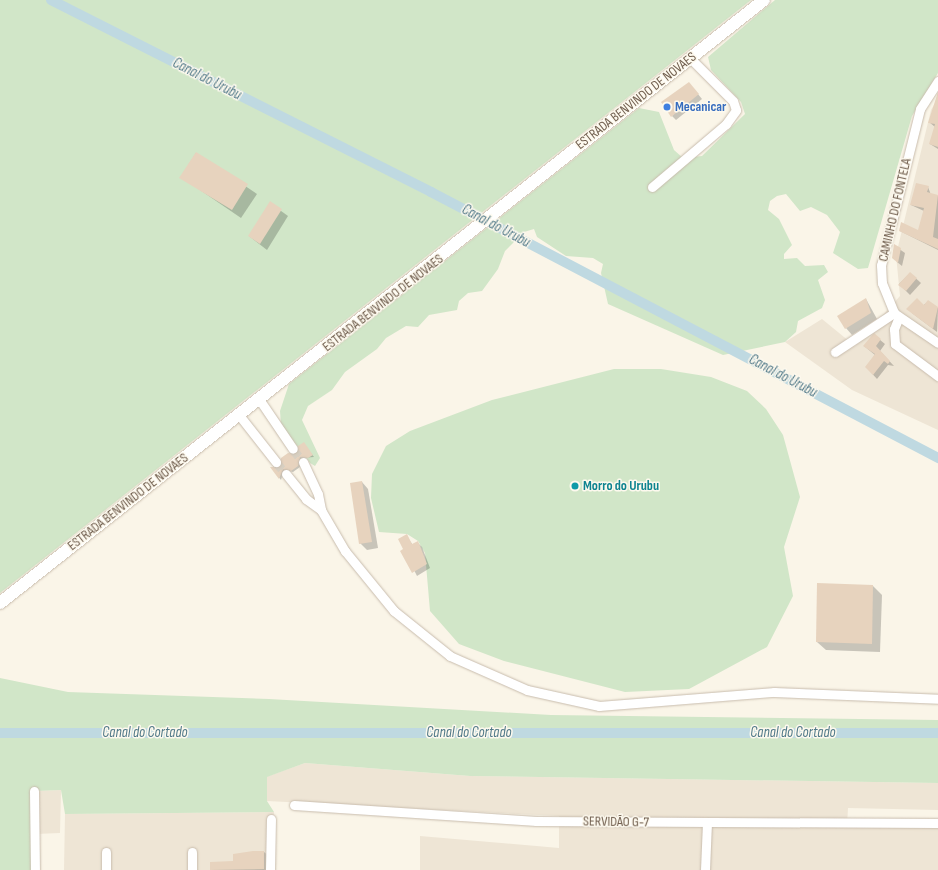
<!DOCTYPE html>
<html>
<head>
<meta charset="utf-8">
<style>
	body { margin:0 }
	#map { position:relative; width:938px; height:870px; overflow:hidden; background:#faf5e8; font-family:"Sofia Sans Condensed",sans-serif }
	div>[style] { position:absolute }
	.residential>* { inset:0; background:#eee5d5 }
	.green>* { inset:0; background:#d1e6c8 }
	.shadow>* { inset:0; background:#0003 }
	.canal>* { height:10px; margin:-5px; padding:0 5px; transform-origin:5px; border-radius:5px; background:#bfd9e1 }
	.building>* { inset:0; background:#e7d3be }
	.minor-tunnel>* { height:9px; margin-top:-4.5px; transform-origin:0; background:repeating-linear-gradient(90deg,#d8d0c2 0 9px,transparent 0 13.5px) }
	.roads { filter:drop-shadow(0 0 1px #c8bcad) drop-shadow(0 0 1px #c8bcad) }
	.minor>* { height:9px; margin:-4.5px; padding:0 4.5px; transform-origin:4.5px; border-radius:4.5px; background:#fff }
	.tertiary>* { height:12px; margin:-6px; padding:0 6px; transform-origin:6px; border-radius:6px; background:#fff }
	.dots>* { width:11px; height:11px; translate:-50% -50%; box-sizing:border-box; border:2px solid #fdf9ee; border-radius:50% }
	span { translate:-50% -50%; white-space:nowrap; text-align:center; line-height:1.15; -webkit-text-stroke:3px #fdf9ee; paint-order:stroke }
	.street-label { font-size:14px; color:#715f4f }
	.shop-label { font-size:14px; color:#366cbe; font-weight:700 }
	.left { translate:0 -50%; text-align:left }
	.culture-label { font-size:14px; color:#0d838f; font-weight:700 }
	.water-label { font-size:15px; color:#4f7888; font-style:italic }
</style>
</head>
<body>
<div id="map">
	<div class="residential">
		<div style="clip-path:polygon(938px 98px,938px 430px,852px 390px,785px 342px,822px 319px,855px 346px,900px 296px,896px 255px,931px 110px)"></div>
		<div style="clip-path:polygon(305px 763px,470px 776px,938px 783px,938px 810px,848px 808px,847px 826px,938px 827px,938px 870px,420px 870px,420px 836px,559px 848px,559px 816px,267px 801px,266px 777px)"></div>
		<div style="clip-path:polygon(61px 790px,60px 833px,36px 834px,36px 791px)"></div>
		<div style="clip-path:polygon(274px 812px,274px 870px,64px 870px,65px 814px)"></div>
	</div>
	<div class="green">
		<div style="clip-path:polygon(0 0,751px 0,0 593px)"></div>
		<div style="clip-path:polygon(775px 0,938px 0,938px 73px,912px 116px,868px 268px,858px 269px,833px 253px,840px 232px,827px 215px,811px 207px,800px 211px,786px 194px,777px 196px,770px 201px,768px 210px,779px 219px,792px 245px,784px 254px,784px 259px,797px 258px,805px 266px,824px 265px,828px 272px,818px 280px,825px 300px,822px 308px,798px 321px,796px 332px,785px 342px,723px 355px,608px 304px,601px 273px,603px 264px,593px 258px,566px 256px,537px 237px,534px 229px,524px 232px,505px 251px,498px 269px,482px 291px,468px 293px,459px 301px,457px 310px,429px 315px,418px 327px,406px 326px,386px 338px,377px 349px,345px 372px,332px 390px,308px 406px,302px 420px,320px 458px,315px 466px,310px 463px,281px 425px,280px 411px,289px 384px,639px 108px,659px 112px,674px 150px,683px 158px,702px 156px,745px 114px,741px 102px,711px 70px,708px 57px)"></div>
		<div style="clip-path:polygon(614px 369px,661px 369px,711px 377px,747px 391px,766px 409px,783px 435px,800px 497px,784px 547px,793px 596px,767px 647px,689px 689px,625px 692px,504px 661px,459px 644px,430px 611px,425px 553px,418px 541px,407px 534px,379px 532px,371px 498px,372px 474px,386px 446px,410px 431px,492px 400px)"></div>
		<div style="clip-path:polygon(0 678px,68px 692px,269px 699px,551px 715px,938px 720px,938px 783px,470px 776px,305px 763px,267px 777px,267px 801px,274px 812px,65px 814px,61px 790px,36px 791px,34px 870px,0 870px)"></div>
	</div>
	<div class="shadow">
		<div style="clip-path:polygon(693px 88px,702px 99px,676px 120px,672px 116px)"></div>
		<div style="clip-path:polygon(938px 94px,938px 149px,930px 144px,935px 127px,929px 122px)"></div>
		<div style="clip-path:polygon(196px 153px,257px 194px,241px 218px,181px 177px)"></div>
		<div style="clip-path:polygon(928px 187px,931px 195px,938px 196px,938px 250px,900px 231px,919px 231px,924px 211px,911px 205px)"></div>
		<div style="clip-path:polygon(270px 203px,288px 216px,267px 250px,249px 236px)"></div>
		<div style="clip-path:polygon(895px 246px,905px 253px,902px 266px,897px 262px)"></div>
		<div style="clip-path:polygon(910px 273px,921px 283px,910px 295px,899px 284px)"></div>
		<div style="clip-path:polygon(866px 299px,877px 319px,852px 335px,846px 328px)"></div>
		<div style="clip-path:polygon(928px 302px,938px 308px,937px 332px,912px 313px)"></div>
		<div style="clip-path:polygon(874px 335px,885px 344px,880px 351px,894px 366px,888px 365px,877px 379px,866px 367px,875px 355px,864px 346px)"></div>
		<div style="clip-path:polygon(305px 445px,314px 457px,302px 458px,300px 467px,293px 472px,284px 470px,281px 480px,272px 468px,280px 468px)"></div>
		<div style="clip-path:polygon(362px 482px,368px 489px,378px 548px,367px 550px,360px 543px)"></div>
		<div style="clip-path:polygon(406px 536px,413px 545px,417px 542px,422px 547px,430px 568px,417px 576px,404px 550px)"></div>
		<div style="clip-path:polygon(818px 584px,873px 586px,882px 595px,880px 652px,826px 650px,817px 642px)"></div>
		<div style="clip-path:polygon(264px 852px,270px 857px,268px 870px,211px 870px,211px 863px,234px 862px,234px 855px)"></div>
	</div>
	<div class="canal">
		<div style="left:51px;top:0;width:426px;rotate:26.8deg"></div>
		<div style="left:431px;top:192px;width:573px;rotate:27.68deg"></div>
		<div style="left:0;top:733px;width:938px"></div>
	</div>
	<div class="building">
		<div style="clip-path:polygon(689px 82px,699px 94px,671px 117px,661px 102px)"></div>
		<div style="clip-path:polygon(938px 92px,938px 147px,929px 144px,935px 124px,928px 123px)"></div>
		<div style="clip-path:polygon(196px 152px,248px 184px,232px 210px,179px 178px)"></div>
		<div style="clip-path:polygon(916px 183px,929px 186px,927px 192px,938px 195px,933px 237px,938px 239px,938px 249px,899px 231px,901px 222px,918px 230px,924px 208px,910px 205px)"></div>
		<div style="clip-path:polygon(270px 201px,282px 209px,260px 244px,248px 236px)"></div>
		<div style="clip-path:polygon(894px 244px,901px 248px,898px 263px,892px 258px)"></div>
		<div style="clip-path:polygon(910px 272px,917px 278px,906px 291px,898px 285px)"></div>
		<div style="clip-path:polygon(866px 298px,871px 313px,845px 329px,837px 316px)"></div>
		<div style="clip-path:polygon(917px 298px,924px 305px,928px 300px,938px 307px,933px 329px,906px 309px)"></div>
		<div style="clip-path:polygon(874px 333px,881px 339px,876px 346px,890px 361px,888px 364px,884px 361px,873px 375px,865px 367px,875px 354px,863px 346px)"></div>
		<div style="clip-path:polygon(304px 442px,313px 455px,308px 458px,300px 457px,298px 466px,291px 471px,283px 469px,279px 479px,270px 467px,279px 467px,281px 458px,288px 453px,297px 454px,298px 446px)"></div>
		<div style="clip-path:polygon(362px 481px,372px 542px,359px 544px,350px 483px)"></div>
		<div style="clip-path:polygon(407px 534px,412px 544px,418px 541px,427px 564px,412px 573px,400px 551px,403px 549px,398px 539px)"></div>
		<div style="clip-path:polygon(817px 583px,873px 585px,872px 644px,816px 642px)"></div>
		<div style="clip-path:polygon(253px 851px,264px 851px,264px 869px,210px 870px,210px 862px,233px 861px,233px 854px)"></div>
	</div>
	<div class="minor-tunnel">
		<div style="left:293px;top:449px;width:16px;rotate:52deg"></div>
		<div style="left:276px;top:462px;width:16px;rotate:50deg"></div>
	</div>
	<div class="roads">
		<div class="minor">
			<div style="left:938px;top:81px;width:33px;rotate:123deg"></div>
			<div style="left:920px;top:109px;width:161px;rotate:104deg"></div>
			<div style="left:881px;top:265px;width:18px;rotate:87deg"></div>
			<div style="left:882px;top:283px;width:32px;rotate:68deg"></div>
			<div style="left:894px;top:313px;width:53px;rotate:34.3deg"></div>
			<div style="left:652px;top:187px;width:97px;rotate:-40.4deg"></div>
			<div style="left:726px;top:124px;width:17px;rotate:-54deg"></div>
			<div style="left:736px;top:110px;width:9px;rotate:-108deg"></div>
			<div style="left:733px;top:101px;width:61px;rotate:-135deg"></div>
			<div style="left:898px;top:319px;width:11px;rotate:112deg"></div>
			<div style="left:894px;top:329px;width:15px;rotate:86deg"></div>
			<div style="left:895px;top:344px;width:54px;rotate:36.7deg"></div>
			<div style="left:835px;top:352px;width:71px;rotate:-33.5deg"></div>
			<div style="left:259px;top:399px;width:60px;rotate:55.8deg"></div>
			<div style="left:239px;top:415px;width:60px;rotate:51.8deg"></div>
			<div style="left:303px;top:462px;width:35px;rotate:65deg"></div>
			<div style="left:318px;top:494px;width:16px;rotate:79deg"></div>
			<div style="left:321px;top:510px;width:48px;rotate:59.7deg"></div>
			<div style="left:345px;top:551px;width:77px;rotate:50.8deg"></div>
			<div style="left:394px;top:611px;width:72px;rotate:38.8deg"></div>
			<div style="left:450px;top:656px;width:84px;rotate:23.8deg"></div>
			<div style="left:527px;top:690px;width:74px;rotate:12.5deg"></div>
			<div style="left:599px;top:706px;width:176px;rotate:-4.6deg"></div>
			<div style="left:774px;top:692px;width:164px;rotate:2.4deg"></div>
			<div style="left:286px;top:474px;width:32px;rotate:51deg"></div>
			<div style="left:306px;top:499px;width:19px;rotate:36deg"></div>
			<div style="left:34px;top:791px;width:79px;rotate:89.3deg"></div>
			<div style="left:294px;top:805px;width:243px;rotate:3.8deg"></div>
			<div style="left:536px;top:821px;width:402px;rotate:0.3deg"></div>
			<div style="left:106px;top:852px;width:18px;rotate:90deg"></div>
			<div style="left:192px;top:852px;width:18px;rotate:90deg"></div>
			<div style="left:270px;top:870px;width:51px;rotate:-88.9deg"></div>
			<div style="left:705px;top:870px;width:47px;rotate:-87.6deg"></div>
		</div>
		<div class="tertiary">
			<div style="left:0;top:603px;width:973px;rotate:-38.28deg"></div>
		</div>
	</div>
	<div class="dots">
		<div style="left:667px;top:107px;background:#3f7fe0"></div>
		<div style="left:575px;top:486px;background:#0f9aa8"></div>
	</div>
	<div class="street-label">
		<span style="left:636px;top:101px;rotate:-38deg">ESTRADA BENVINDO DE NOVAES</span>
		<span style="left:895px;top:210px;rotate:-77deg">CAMINHO DO FONTELA</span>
		<span style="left:383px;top:303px;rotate:-38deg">ESTRADA BENVINDO DE NOVAES</span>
		<span style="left:128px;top:502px;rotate:-38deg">ESTRADA BENVINDO DE NOVAES</span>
		<span style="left:616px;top:822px;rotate:1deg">SERVIDÃO G-7</span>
	</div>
	<div class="shop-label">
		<span class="left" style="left:675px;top:107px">Mecanicar</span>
	</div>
	<div class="culture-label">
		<span class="left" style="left:583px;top:486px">Morro do Urubu</span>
	</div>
	<div class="water-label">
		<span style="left:207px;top:79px;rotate:27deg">Canal do Urubu</span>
		<span style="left:496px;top:226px;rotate:28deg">Canal do Urubu</span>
		<span style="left:783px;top:376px;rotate:28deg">Canal do Urubu</span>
		<span style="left:145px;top:733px">Canal do Cortado</span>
		<span style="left:469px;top:733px">Canal do Cortado</span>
		<span style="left:793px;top:733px">Canal do Cortado</span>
	</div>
</div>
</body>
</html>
